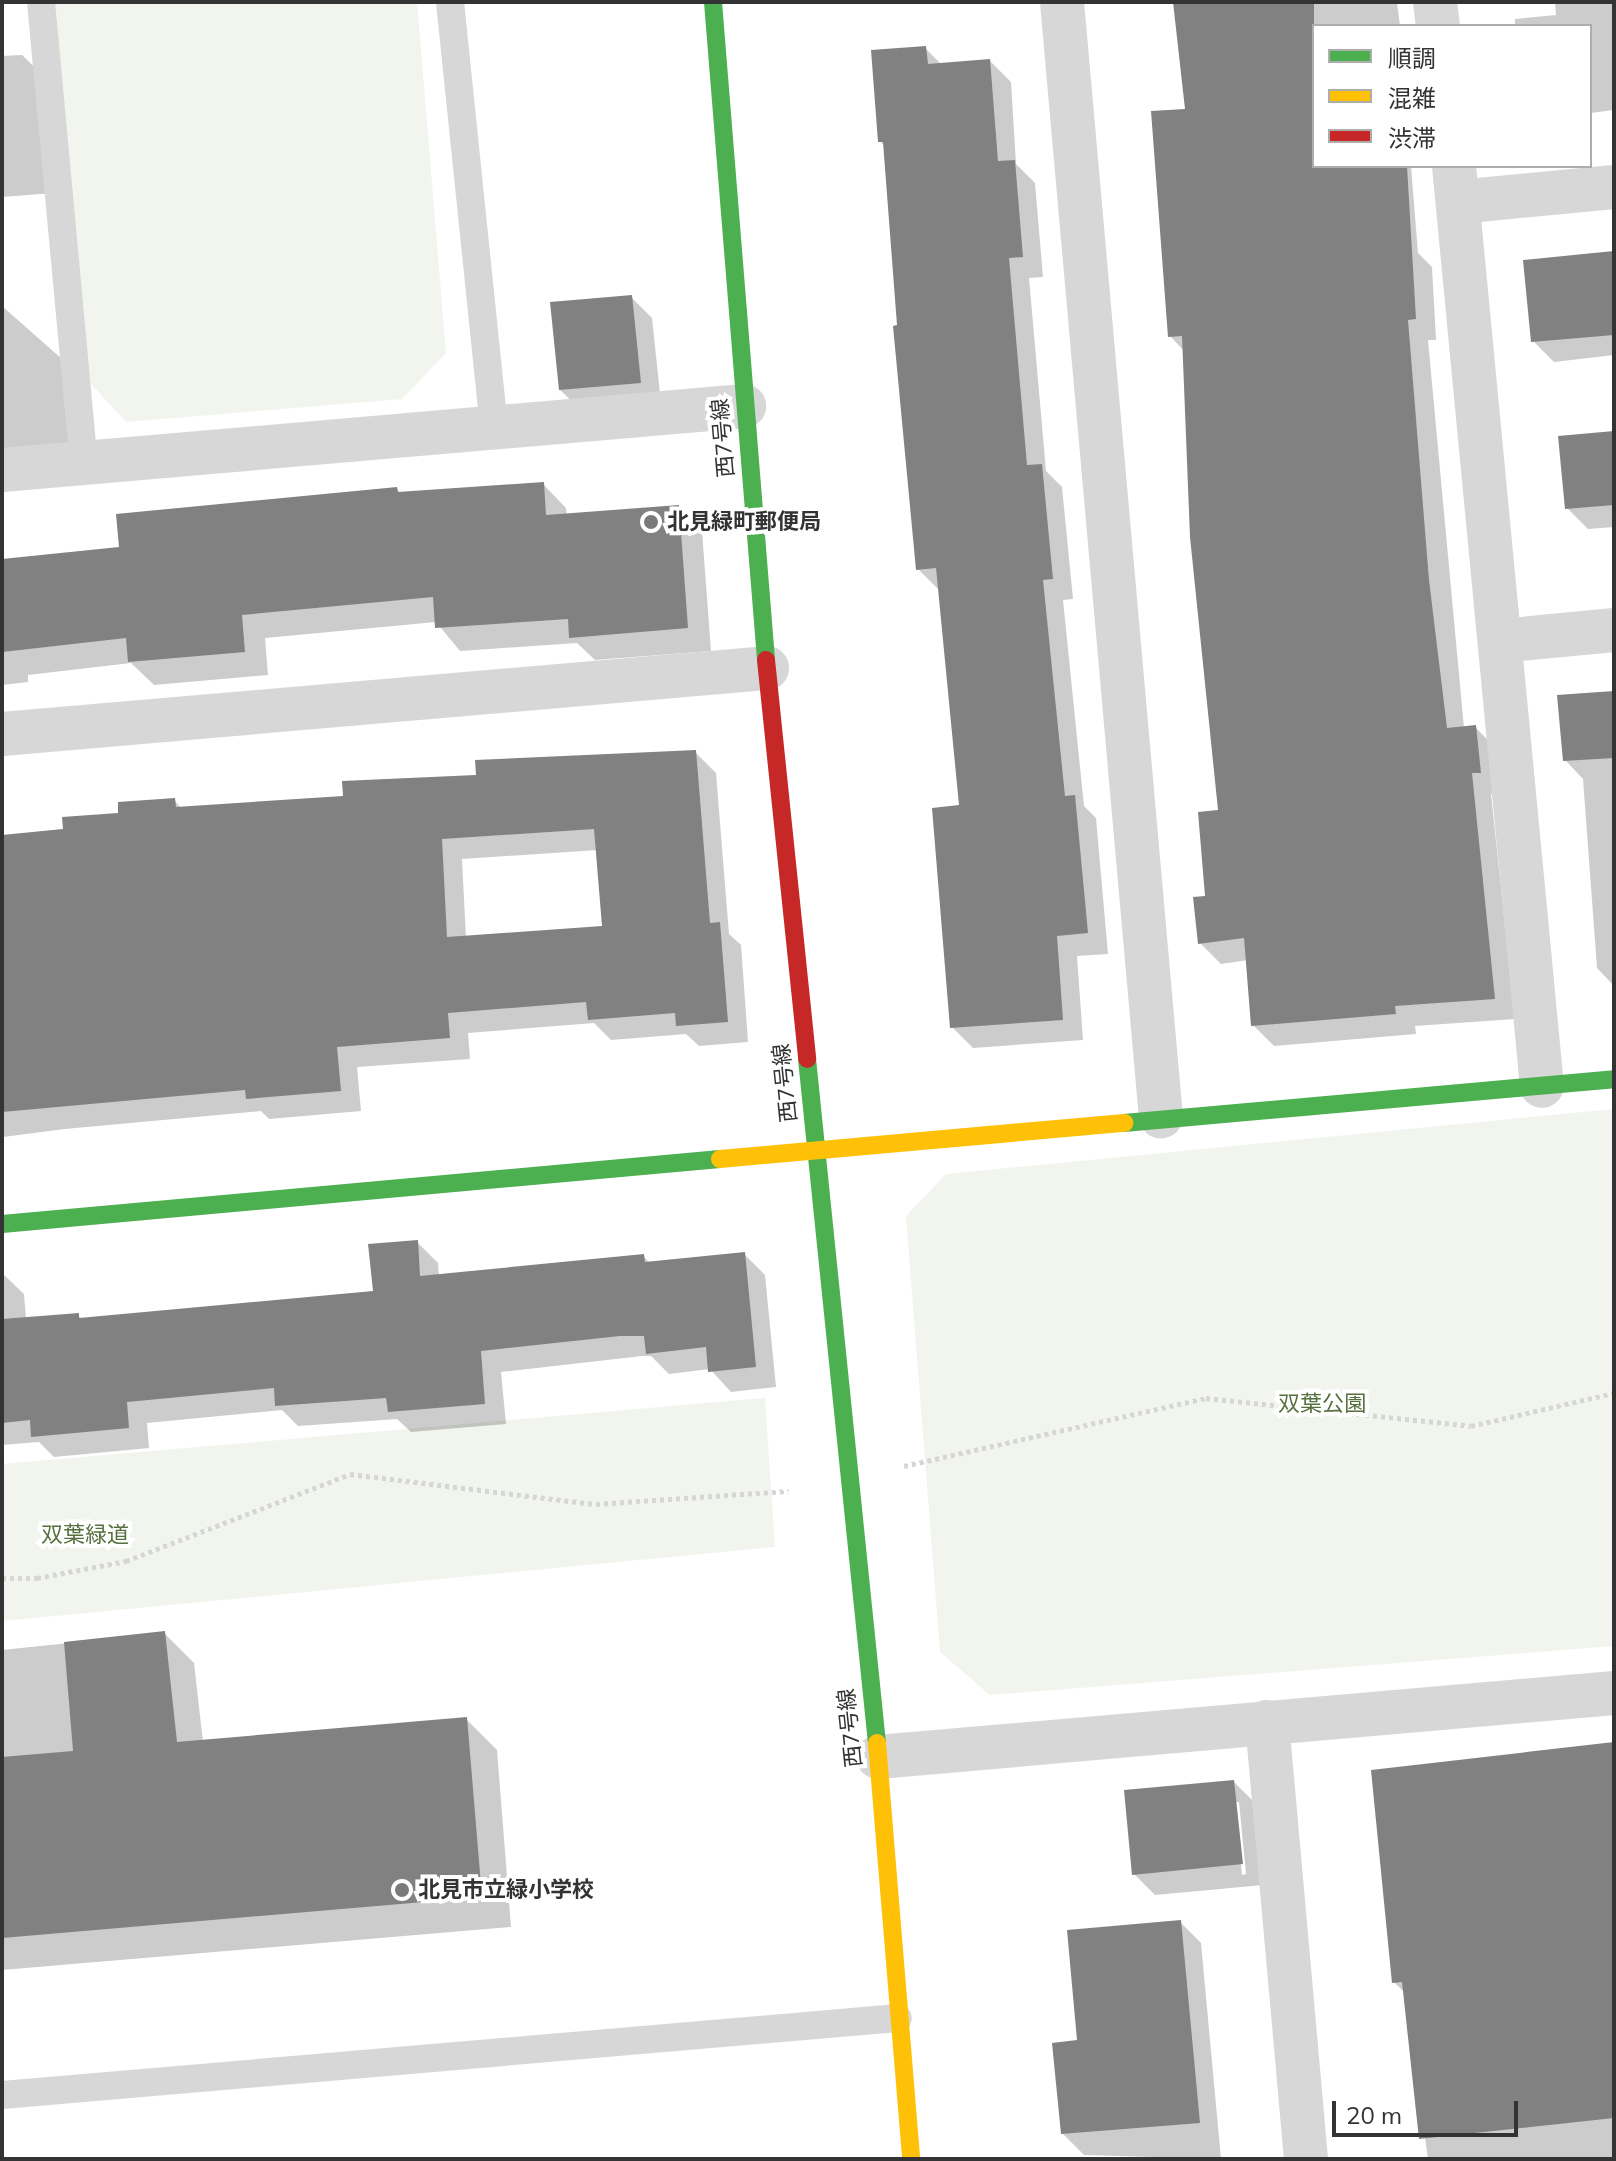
<!DOCTYPE html>
<html>
<head>
<meta charset="utf-8">
<style>
	body { margin:0 }
	#map { position:relative; width:1616px; height:2161px; overflow:hidden; background:#fff; font-family:Mulish,"Noto Sans JP",sans-serif }
	div>[style] { position:absolute }
	.green>* { inset:0; background:#f1f5ed }
	.shadow>* { inset:0; background:#0003 }
	.building>* { inset:0; background:#818181 }
	.path>* { height:5px; margin-top:-2.5px; transform-origin:0; background:repeating-linear-gradient(90deg,#d6d6d6 0 4px,transparent 0 8px) }
	.lane>* { height:28px; margin:-14px; padding:0 14px; transform-origin:14px; border-radius:14px; background:#d7d7d7 }
	.street>* { height:44px; margin:-22px; padding:0 22px; transform-origin:22px; border-radius:22px; background:#d7d7d7 }
	.fast>* { height:18px; margin:-9px; padding:0 9px; transform-origin:9px; border-radius:9px; background:#4caf50 }
	.slow>* { height:18px; margin:-9px; padding:0 9px; transform-origin:9px; border-radius:9px; background:#ffc107 }
	.jam>* { height:18px; margin:-9px; padding:0 9px; transform-origin:9px; border-radius:9px; background:#c62828 }
	.dots>* { width:22px; height:22px; translate:-50% -50%; box-sizing:border-box; border:4px solid #fff; border-radius:50% }
	span { translate:-50% -50%; white-space:nowrap; text-align:center; line-height:1.15; -webkit-text-stroke:8px #fff; paint-order:stroke }
	.street-label { font-size:22px; color:#333 }
	.poi-label { font-size:22px; color:#333; font-weight:700 }
	.left { translate:0 -50%; text-align:left }
	.park-label { font-size:22px; color:#56703f }
	.frame { position:absolute; inset:0; border:4px solid #333; pointer-events:none }
	.legend { position:absolute; left:1312px; top:24px; width:280px; height:144px; box-sizing:border-box; background:#fff; border:2px solid #adadad; margin:0; padding:10px 14px; list-style:none; font-size:24px; color:#333 }
	.legend li { display:flex; align-items:center; gap:16px; height:40px }
	.legend b { width:40px; border:2px solid #adadad }
	.scale { position:absolute; left:1332px; top:2101px; width:186px; height:36px; box-sizing:border-box; border:4px solid #333; border-top:0; padding-left:10px; font-size:24px; line-height:28px; white-space:nowrap; color:#333; -webkit-text-stroke:6px #fff; paint-order:stroke }
</style>
</head>
<body>
<div id="map">
	<div class="green">
		<div style="clip-path:polygon(54px 2px,417px 2px,446px 353px,402px 399px,126px 422px,90px 383px)"></div>
		<div style="clip-path:polygon(1614px 1109px,1614px 1646px,990px 1695px,940px 1652px,906px 1216px,946px 1174px)"></div>
		<div style="clip-path:polygon(765px 1398px,775px 1547px,2px 1621px,2px 1464px)"></div>
	</div>
	<div class="shadow">
		<div style="clip-path:polygon(1175px 2px,1397px 2px,1400px 26px,1314px 26px,1314px 166px,1411px 166px,1418px 253px,1432px 267px,1436px 340px,1428px 340px,1464px 728px,1475px 727px,1496px 748px,1500px 793px,1491px 794px,1515px 1019px,1415px 1026px,1416px 1034px,1274px 1046px,1253px 1025px,1248px 960px,1221px 964px,1200px 943px,1220px 812px,1184px 351px,1170px 336px,1188px 111px)"></div>
		<div style="clip-path:polygon(1555px 2px,1614px 2px,1614px 110px,1590px 113px,1590px 26px,1515px 26px,1515px 19px,1556px 15px)"></div>
		<div style="clip-path:polygon(926px 49px,942px 65px,990px 61px,1011px 82px,1016px 164px,1035px 183px,1043px 277px,1029px 278px,1046px 471px,1062px 487px,1073px 599px,1063px 600px,1084px 806px,1096px 818px,1108px 954px,1077px 956px,1083px 1040px,973px 1048px,952px 1027px,962px 807px,939px 590px,918px 569px,885px 147px,880px 141px)"></div>
		<div style="clip-path:polygon(22px 55px,44px 76px,54px 193px,2px 197px,2px 56px)"></div>
		<div style="clip-path:polygon(1614px 254px,1614px 355px,1554px 362px,1533px 341px)"></div>
		<div style="clip-path:polygon(631px 297px,652px 318px,661px 403px,582px 411px,560px 390px)"></div>
		<div style="clip-path:polygon(2px 306px,62px 359px,72px 460px,2px 466px)"></div>
		<div style="clip-path:polygon(1614px 432px,1614px 527px,1588px 529px,1567px 508px)"></div>
		<div style="clip-path:polygon(543px 484px,566px 508px,567px 516px,678px 507px,702px 531px,711px 651px,595px 660px,577px 643px,460px 651px,436px 622px,265px 638px,268px 675px,154px 685px,131px 663px,28px 675px,28px 682px,2px 685px,2px 561px,121px 548px,397px 489px,401px 494px)"></div>
		<div style="clip-path:polygon(1614px 693px,1614px 986px,1597px 968px,1583px 779px,1565px 760px)"></div>
		<div style="clip-path:polygon(evenodd,695px 752px,716px 773px,729px 934px,741px 945px,748px 1042px,699px 1046px,686px 1034px,611px 1040px,594px 1023px,468px 1033px,470px 1059px,357px 1067px,361px 1111px,269px 1119px,261px 1111px,65px 1129px,3px 1137px,2px 1147px,2px 837px,65px 831px,174px 800px,182px 809px,345px 797px,695px 752px,598px 850px,604px 928px,466px 938px,462px 859px,598px 850px)"></div>
		<div style="clip-path:polygon(417px 1242px,438px 1263px,439px 1276px,643px 1256px,650px 1263px,744px 1254px,765px 1275px,776px 1387px,731px 1392px,710px 1369px,669px 1374px,651px 1356px,642px 1356px,501px 1372px,506px 1424px,411px 1432px,397px 1419px,298px 1426px,282px 1410px,147px 1423px,149px 1448px,54px 1457px,39px 1442px,2px 1445px,2px 1273px,24px 1294px,26px 1319px,78px 1315px,83px 1320px,375px 1293px)"></div>
		<div style="clip-path:polygon(164px 1633px,194px 1663px,203px 1742px,466px 1719px,497px 1750px,511px 1927px,2px 1970px,2px 1650px)"></div>
		<div style="clip-path:polygon(1614px 1744px,1614px 2159px,1428px 2159px,1406px 1994px,1394px 1982px)"></div>
		<div style="clip-path:polygon(evenodd,1234px 1782px,1255px 1803px,1263px 1885px,1155px 1895px,1134px 1874px,1234px 1782px,1235px 1802px,1239px 1802px,1246px 1874px,1242px 1875px,1235px 1802px)"></div>
		<div style="clip-path:polygon(1180px 1922px,1201px 1943px,1221px 2159px,1084px 2155px,1062px 2133px,1079px 2042px)"></div>
	</div>
	<div class="building">
		<div style="clip-path:polygon(1173px 2px,1314px 2px,1314px 166px,1407px 166px,1416px 319px,1408px 320px,1429px 580px,1447px 728px,1476px 725px,1481px 773px,1472px 773px,1495px 999px,1395px 1006px,1396px 1014px,1251px 1026px,1244px 938px,1198px 944px,1193px 897px,1205px 896px,1198px 812px,1218px 810px,1190px 537px,1182px 336px,1168px 337px,1151px 111px,1185px 109px)"></div>
		<div style="clip-path:polygon(926px 46px,928px 64px,990px 59px,998px 161px,1015px 160px,1023px 257px,1009px 258px,1027px 465px,1042px 464px,1053px 579px,1043px 580px,1065px 796px,1075px 795px,1088px 933px,1057px 936px,1063px 1020px,950px 1028px,932px 808px,959px 805px,936px 568px,916px 570px,893px 326px,897px 325px,883px 142px,878px 142px,871px 50px)"></div>
		<div style="clip-path:polygon(1614px 251px,1614px 335px,1531px 342px,1523px 260px)"></div>
		<div style="clip-path:polygon(632px 295px,641px 383px,559px 390px,550px 302px)"></div>
		<div style="clip-path:polygon(1614px 431px,1614px 505px,1565px 509px,1558px 436px)"></div>
		<div style="clip-path:polygon(544px 482px,546px 515px,679px 505px,688px 628px,569px 638px,568px 619px,435px 628px,433px 597px,242px 615px,245px 652px,128px 662px,126px 638px,2px 652px,2px 559px,119px 547px,116px 514px,397px 487px,398px 492px)"></div>
		<div style="clip-path:polygon(1614px 691px,1614px 758px,1563px 761px,1557px 695px)"></div>
		<div style="clip-path:polygon(evenodd,696px 750px,710px 923px,720px 922px,728px 1022px,676px 1026px,675px 1013px,588px 1020px,586px 1002px,448px 1013px,450px 1038px,337px 1047px,341px 1091px,246px 1099px,245px 1090px,2px 1112px,2px 835px,63px 829px,62px 817px,118px 813px,118px 802px,175px 798px,176px 807px,343px 796px,342px 781px,476px 775px,475px 760px,696px 750px,594px 829px,602px 926px,447px 937px,442px 839px,594px 829px)"></div>
		<div style="clip-path:polygon(418px 1240px,420px 1276px,644px 1254px,645px 1262px,745px 1252px,756px 1367px,708px 1372px,706px 1347px,646px 1354px,644px 1336px,620px 1336px,481px 1351px,485px 1404px,388px 1412px,386px 1398px,275px 1406px,274px 1388px,127px 1402px,129px 1428px,31px 1437px,30px 1420px,2px 1423px,2px 1319px,79px 1313px,79px 1318px,373px 1291px,368px 1244px)"></div>
		<div style="clip-path:polygon(165px 1631px,177px 1742px,467px 1717px,482px 1897px,2px 1938px,2px 1757px,73px 1751px,64px 1642px)"></div>
		<div style="clip-path:polygon(1614px 1742px,1614px 2118px,1419px 2139px,1402px 1982px,1392px 1983px,1371px 1770px)"></div>
		<div style="clip-path:polygon(1234px 1780px,1243px 1864px,1132px 1875px,1124px 1790px)"></div>
		<div style="clip-path:polygon(1181px 1920px,1200px 2123px,1061px 2134px,1052px 2043px,1077px 2040px,1067px 1930px)"></div>
	</div>
	<div class="path">
		<div style="left:904px;top:1466px;width:310px;rotate:-12.7deg"></div>
		<div style="left:1206px;top:1398px;width:266px;rotate:6deg"></div>
		<div style="left:1471px;top:1426px;width:147px;rotate:-13deg"></div>
		<div style="left:2px;top:1578px;width:35px"></div>
		<div style="left:37px;top:1578px;width:91px;rotate:-10.8deg"></div>
		<div style="left:126px;top:1561px;width:240px;rotate:-21.2deg"></div>
		<div style="left:350px;top:1474px;width:248px;rotate:7deg"></div>
		<div style="left:596px;top:1504px;width:193px;rotate:-3.9deg"></div>
	</div>
	<div class="lane">
		<div style="left:41px;top:2px;width:464px;rotate:84.7deg"></div>
		<div style="left:450px;top:2px;width:428px;rotate:84.1deg"></div>
		<div style="left:2px;top:2095px;width:899px;rotate:-4.91deg"></div>
	</div>
	<div class="street">
		<div style="left:1062px;top:2px;width:1119px;rotate:84.93deg"></div>
		<div style="left:1435px;top:2px;width:24px;rotate:83deg"></div>
		<div style="left:1454px;top:166px;width:924px;rotate:84.54deg"></div>
		<div style="left:1458px;top:202px;width:157px;rotate:-5.5deg"></div>
		<div style="left:2px;top:470px;width:745px;rotate:-4.93deg"></div>
		<div style="left:1500px;top:641px;width:115px;rotate:-5.5deg"></div>
		<div style="left:2px;top:734px;width:768px;rotate:-4.93deg"></div>
		<div style="left:1267px;top:1722px;width:439px;rotate:84.9deg"></div>
		<div style="left:878px;top:1757px;width:739px;rotate:-4.97deg"></div>
	</div>
	<div class="fast">
		<div style="left:713px;top:2px;width:660px;rotate:85.39deg"></div>
		<div style="left:807px;top:1059px;width:688px;rotate:84.16deg"></div>
		<div style="left:1124px;top:1123px;width:492px;rotate:-5.1deg"></div>
		<div style="left:2px;top:1224px;width:721px;rotate:-5.17deg"></div>
	</div>
	<div class="slow">
		<div style="left:720px;top:1159px;width:406px;rotate:-5.1deg"></div>
		<div style="left:877px;top:1743px;width:417px;rotate:85.3deg"></div>
	</div>
	<div class="jam">
		<div style="left:766px;top:660px;width:401px;rotate:84.1deg"></div>
	</div>
	<div class="dots">
		<div style="left:651px;top:522px;background:#7a7a7a"></div>
		<div style="left:402px;top:1890px;background:#7a7a7a"></div>
	</div>
	<div class="street-label">
		<span style="left:723px;top:438px;rotate:-95deg">西7号線</span>
		<span style="left:785px;top:1083px;rotate:-96deg">西7号線</span>
		<span style="left:850px;top:1728px;rotate:-96deg">西7号線</span>
	</div>
	<div class="poi-label">
		<span class="left" style="left:667px;top:522px">北見緑町郵便局</span>
		<span class="left" style="left:418px;top:1890px">北見市立緑小学校</span>
	</div>
	<div class="park-label">
		<span style="left:1322px;top:1404px">双葉公園</span>
		<span style="left:85px;top:1535px">双葉緑道</span>
	</div>
	<div class="frame"></div>
	<ul class="legend">
	<li><b style="height:10px;background:#4caf50"></b>順調</li>
	<li><b style="height:10px;background:#ffc107"></b>混雑</li>
	<li><b style="height:10px;background:#c62828"></b>渋滞</li>
	</ul>
	<div class="scale">20 m</div>
</div>
</body>
</html>
